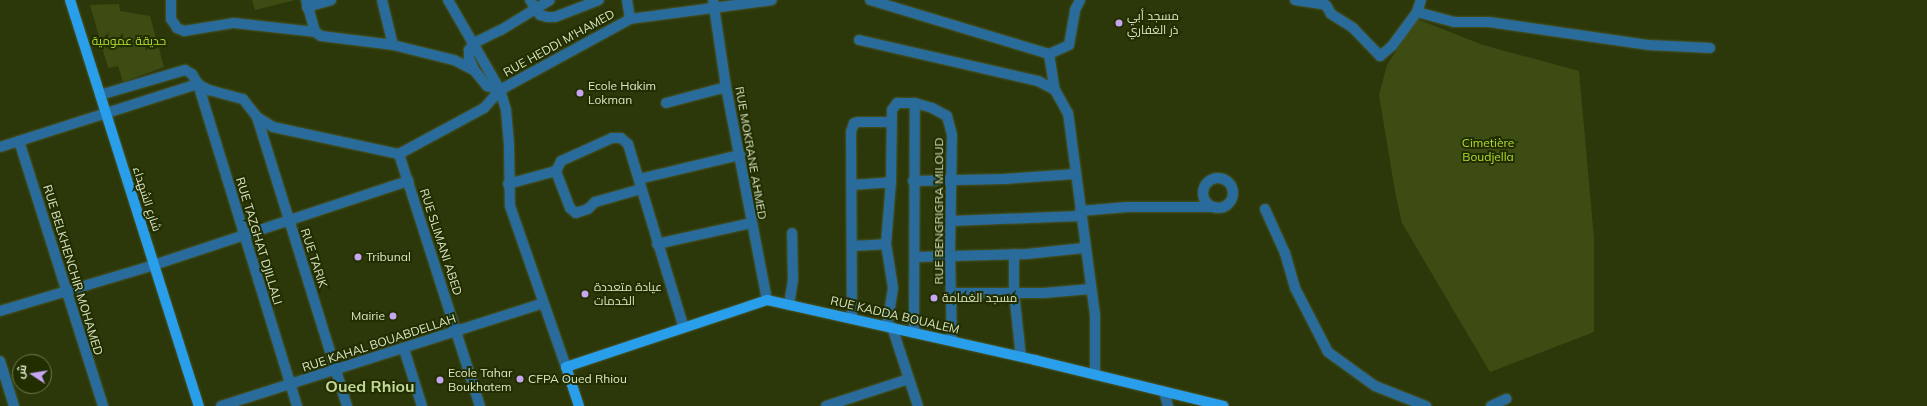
<!DOCTYPE html>
<html>
<head>
<meta charset="utf-8">
<style>
	body { margin:0 }
	#map { position:relative; width:1927px; height:406px; overflow:hidden; background:#2c380a; font-family:Mulish,Cairo,sans-serif }
	div>[style] { position:absolute }
	.green>* { inset:0; background:#3d4c13 }
	.roads { filter:drop-shadow(0 0 1px #485428) drop-shadow(0 0 1px #485428) }
	.minor>* { height:10px; margin:-5px; padding:0 5px; transform-origin:5px; border-radius:5px; background:#296b9a }
	.minor>.ring { margin:-5px; padding:0; box-sizing:content-box; background:none; border:10px solid #296b9a; border-radius:50% }
	.major>* { height:10px; margin:-5px; padding:0 5px; transform-origin:5px; border-radius:5px; background:#299eeb }
	.dots>* { width:11px; height:11px; translate:-50% -50%; box-sizing:border-box; border:2px solid #222e00; border-radius:50% }
	span { translate:-50% -50%; white-space:nowrap; text-align:center; line-height:1.15; -webkit-text-stroke:4px #222e00; paint-order:stroke }
	.poi-label { font-size:12px; color:#dae5c6 }
	.left { translate:0 -50%; text-align:left }
	.right { translate:-100% -50%; text-align:right }
	.park-label { font-size:12px; color:#b0db2f }
	.street-label { font-size:12px; color:#dae5c6 }
	.district-label { font-size:16px; color:#c2d798; font-weight:700 }
	.north { position:absolute; left:12px; top:354px; width:40px; height:40px; box-sizing:border-box; background:#222e00; border:1px solid #6c774f; border-radius:50%; rotate:282deg; font-size:11px; font-weight:700; line-height:16px; text-align:center; color:#dae5c6 }
	.north::after { content:''; display:block; margin:auto; width:14px; height:18px; background:#c6a6f0; clip-path:polygon(50% 0,100% 100%,50% 72%,0 100%) }
</style>
</head>
<body>
<div id="map">
	<div class="green">
		<div style="clip-path:polygon(252px 0,295px 0,255px 10px)"></div>
		<div style="clip-path:polygon(119px 4px,120px 11px,150px 16px,164px 67px,123px 82px,118px 66px,108px 68px,90px 5px)"></div>
		<div style="clip-path:polygon(1417px 19px,1483px 45px,1579px 71px,1594px 238px,1594px 332px,1490px 372px,1402px 223px,1396px 197px,1379px 95px,1387px 65px)"></div>
	</div>
	<div class="roads">
		<div class="minor">
			<div style="left:171px;top:0;width:19px;rotate:90deg"></div>
			<div style="left:171px;top:19px;width:11px;rotate:56deg"></div>
			<div style="left:177px;top:28px;width:8px;rotate:23deg"></div>
			<div style="left:184px;top:31px;width:51px;rotate:-9.1deg"></div>
			<div style="left:234px;top:23px;width:81px;rotate:6.3deg"></div>
			<div style="left:315px;top:32px;width:7px;rotate:34deg"></div>
			<div style="left:321px;top:36px;width:73px;rotate:7.1deg"></div>
			<div style="left:393px;top:45px;width:63px;rotate:13.8deg"></div>
			<div style="left:454px;top:60px;width:22px;rotate:27deg"></div>
			<div style="left:306px;top:0;width:33px;rotate:74deg"></div>
			<div style="left:382px;top:0;width:46px;rotate:76.3deg"></div>
			<div style="left:448px;top:0;width:104px;rotate:60deg"></div>
			<div style="left:500px;top:90px;width:21px;rotate:73deg"></div>
			<div style="left:506px;top:110px;width:35px;rotate:85deg"></div>
			<div style="left:509px;top:145px;width:61px;rotate:89.1deg"></div>
			<div style="left:510px;top:206px;width:170px;rotate:70.8deg"></div>
			<div style="left:530px;top:0;width:18px;rotate:56deg"></div>
			<div style="left:540px;top:15px;width:7px;rotate:16deg"></div>
			<div style="left:547px;top:17px;width:8px"></div>
			<div style="left:555px;top:17px;width:47px;rotate:-21.1deg"></div>
			<div style="left:627px;top:0;width:19px;rotate:81deg"></div>
			<div style="left:713px;top:0;width:88px;rotate:81.5deg"></div>
			<div style="left:726px;top:87px;width:217px;rotate:79.1deg"></div>
			<div style="left:870px;top:0;width:187px;rotate:16.8deg"></div>
			<div style="left:1295px;top:0;width:31px;rotate:9deg"></div>
			<div style="left:1326px;top:5px;width:10px;rotate:61deg"></div>
			<div style="left:1331px;top:14px;width:26px;rotate:32deg"></div>
			<div style="left:1353px;top:28px;width:39px;rotate:46deg"></div>
			<div style="left:1380px;top:56px;width:16px;rotate:-40deg"></div>
			<div style="left:1392px;top:46px;width:42px;rotate:-53.7deg"></div>
			<div style="left:1417px;top:12px;width:38px;rotate:15deg"></div>
			<div style="left:1454px;top:22px;width:35px"></div>
			<div style="left:1489px;top:22px;width:162px;rotate:8.2deg"></div>
			<div style="left:1649px;top:45px;width:61px;rotate:2.8deg"></div>
			<div style="left:307px;top:7px;width:25px;rotate:-16deg"></div>
			<div style="left:1417px;top:12px;width:13px;rotate:-72deg"></div>
			<div style="left:859px;top:40px;width:184px;rotate:12.9deg"></div>
			<div style="left:1038px;top:81px;width:19px;rotate:28deg"></div>
			<div style="left:1055px;top:90px;width:26px;rotate:61deg"></div>
			<div style="left:1068px;top:113px;width:22px;rotate:82deg"></div>
			<div style="left:1071px;top:135px;width:183px;rotate:82.4deg"></div>
			<div style="left:1095px;top:316px;width:59px;rotate:90deg"></div>
			<div style="left:474px;top:43px;width:30px;rotate:-26deg"></div>
			<div style="left:501px;top:30px;width:57px;rotate:-31.5deg"></div>
			<div style="left:474px;top:43px;width:9px;rotate:126deg"></div>
			<div style="left:469px;top:50px;width:8px;rotate:90deg"></div>
			<div style="left:469px;top:58px;width:13px;rotate:67deg"></div>
			<div style="left:474px;top:70px;width:21px;rotate:51deg"></div>
			<div style="left:487px;top:86px;width:14px;rotate:17deg"></div>
			<div style="left:1049px;top:54px;width:22px;rotate:-24deg"></div>
			<div style="left:1069px;top:45px;width:36px;rotate:-80deg"></div>
			<div style="left:1075px;top:10px;width:11px;rotate:-63deg"></div>
			<div style="left:1049px;top:54px;width:36px;rotate:81deg"></div>
			<div style="left:198px;top:84px;width:337px;rotate:72.9deg"></div>
			<div style="left:100px;top:95px;width:89px;rotate:-16.4deg"></div>
			<div style="left:185px;top:70px;width:8px;rotate:30deg"></div>
			<div style="left:192px;top:74px;width:12px;rotate:59deg"></div>
			<div style="left:198px;top:84px;width:13px;rotate:29deg"></div>
			<div style="left:209px;top:90px;width:35px;rotate:15deg"></div>
			<div style="left:243px;top:99px;width:23px;rotate:52deg"></div>
			<div style="left:257px;top:117px;width:19px;rotate:32deg"></div>
			<div style="left:273px;top:127px;width:129px;rotate:12.1deg"></div>
			<div style="left:399px;top:154px;width:97px;rotate:-28.4deg"></div>
			<div style="left:484px;top:108px;width:24px;rotate:-48deg"></div>
			<div style="left:500px;top:90px;width:148px;rotate:-28.6deg"></div>
			<div style="left:630px;top:19px;width:143px;rotate:-7.6deg"></div>
			<div style="left:666px;top:103px;width:62px;rotate:-14.9deg"></div>
			<div style="left:257px;top:117px;width:303px;rotate:72.7deg"></div>
			<div style="left:19px;top:141px;width:278px;rotate:72.4deg"></div>
			<div style="left:0;top:147px;width:208px;rotate:-17.7deg"></div>
			<div style="left:399px;top:154px;width:265px;rotate:72.2deg"></div>
			<div class="ring" style="left:1203px;top:178px;width:20px;height:20px"></div>
			<div style="left:639px;top:179px;width:104px;rotate:-13.4deg"></div>
			<div style="left:913px;top:181px;width:91px;rotate:-1.3deg"></div>
			<div style="left:1004px;top:179px;width:71px;rotate:-4deg"></div>
			<div style="left:508px;top:184px;width:50px;rotate:-15.2deg"></div>
			<div style="left:852px;top:185px;width:39px;rotate:-4deg"></div>
			<div style="left:641px;top:189px;width:48px;rotate:164.2deg"></div>
			<div style="left:595px;top:202px;width:10px;rotate:135deg"></div>
			<div style="left:588px;top:209px;width:13px;rotate:162deg"></div>
			<div style="left:576px;top:213px;width:8px;rotate:-140deg"></div>
			<div style="left:570px;top:208px;width:40px;rotate:-111deg"></div>
			<div style="left:556px;top:171px;width:11px;rotate:-63deg"></div>
			<div style="left:561px;top:161px;width:56px;rotate:-24.3deg"></div>
			<div style="left:612px;top:138px;width:9px"></div>
			<div style="left:621px;top:138px;width:9px;rotate:41deg"></div>
			<div style="left:628px;top:144px;width:192px;rotate:73.1deg"></div>
			<div style="left:1265px;top:209px;width:48px;rotate:65.6deg"></div>
			<div style="left:1285px;top:253px;width:36px;rotate:74deg"></div>
			<div style="left:1295px;top:288px;width:72px;rotate:62.7deg"></div>
			<div style="left:1328px;top:352px;width:58px;rotate:35.9deg"></div>
			<div style="left:1375px;top:386px;width:55px;rotate:21.4deg"></div>
			<div style="left:1080px;top:211px;width:48px;rotate:-4.8deg"></div>
			<div style="left:1128px;top:207px;width:87px"></div>
			<div style="left:951px;top:221px;width:129px;rotate:-2.2deg"></div>
			<div style="left:657px;top:244px;width:96px;rotate:-12.6deg"></div>
			<div style="left:852px;top:246px;width:34px;rotate:-3deg"></div>
			<div style="left:1014px;top:254px;width:38px;rotate:90deg"></div>
			<div style="left:1014px;top:292px;width:65px;rotate:83.9deg"></div>
			<div style="left:916px;top:257px;width:111px;rotate:-1.5deg"></div>
			<div style="left:1027px;top:254px;width:57px;rotate:-6deg"></div>
			<div style="left:952px;top:293px;width:92px"></div>
			<div style="left:1044px;top:293px;width:46px;rotate:-5deg"></div>
			<div style="left:789px;top:305px;width:25px;rotate:-81deg"></div>
			<div style="left:793px;top:280px;width:47px;rotate:-91.2deg"></div>
			<div style="left:0;top:311px;width:161px;rotate:-16.6deg"></div>
			<div style="left:154px;top:265px;width:268px;rotate:-18.3deg"></div>
			<div style="left:852px;top:319px;width:187px;rotate:-90.3deg"></div>
			<div style="left:851px;top:132px;width:9px;rotate:-72deg"></div>
			<div style="left:854px;top:123px;width:4px;rotate:-14deg"></div>
			<div style="left:858px;top:122px;width:33px"></div>
			<div style="left:887px;top:326px;width:38px;rotate:-81deg"></div>
			<div style="left:893px;top:288px;width:45px;rotate:-99deg"></div>
			<div style="left:886px;top:244px;width:62px;rotate:-85.4deg"></div>
			<div style="left:891px;top:182px;width:72px;rotate:-89.2deg"></div>
			<div style="left:892px;top:110px;width:9px;rotate:-54deg"></div>
			<div style="left:897px;top:103px;width:18px"></div>
			<div style="left:915px;top:103px;width:18px;rotate:16deg"></div>
			<div style="left:932px;top:108px;width:17px;rotate:28deg"></div>
			<div style="left:947px;top:116px;width:20px;rotate:75deg"></div>
			<div style="left:952px;top:135px;width:120px;rotate:91deg"></div>
			<div style="left:950px;top:255px;width:86px;rotate:88.7deg"></div>
			<div style="left:892px;top:327px;width:83px;rotate:71.8deg"></div>
			<div style="left:914px;top:333px;width:230px;rotate:-89.8deg"></div>
			<div style="left:404px;top:349px;width:60px;rotate:72.5deg"></div>
			<div style="left:0;top:361px;width:47px;rotate:72.7deg"></div>
			<div style="left:1164px;top:392px;width:15px;rotate:74deg"></div>
			<div style="left:221px;top:406px;width:338px;rotate:-17.7deg"></div>
			<div style="left:826px;top:406px;width:87px;rotate:-18deg"></div>
			<div style="left:1491px;top:406px;width:17px;rotate:-25deg"></div>
		</div>
		<div class="major">
			<div style="left:70px;top:0;width:426px;rotate:72.4deg"></div>
			<div style="left:579px;top:406px;width:41px;rotate:-108.4deg"></div>
			<div style="left:566px;top:367px;width:212px;rotate:-18.4deg"></div>
			<div style="left:767px;top:300px;width:275px;rotate:12.6deg"></div>
			<div style="left:1035px;top:360px;width:194px;rotate:13.7deg"></div>
		</div>
	</div>
	<div class="dots">
		<div style="left:1119px;top:23px;background:#c6a6f0"></div>
		<div style="left:580px;top:93px;background:#c6a6f0"></div>
		<div style="left:358px;top:257px;background:#c6a6f0"></div>
		<div style="left:585px;top:294px;background:#c6a6f0"></div>
		<div style="left:934px;top:298px;background:#c6a6f0"></div>
		<div style="left:393px;top:316px;background:#c6a6f0"></div>
		<div style="left:520px;top:379px;background:#c6a6f0"></div>
		<div style="left:440px;top:380px;background:#c6a6f0"></div>
	</div>
	<div class="poi-label">
		<span class="left" style="left:1127px;top:23px">مسجد أبي<br>ذر الغفاري</span>
		<span class="left" style="left:588px;top:93px">Ecole Hakim<br>Lokman</span>
		<span class="left" style="left:366px;top:257px">Tribunal</span>
		<span class="left" style="left:594px;top:294px">عيادة متعددة<br>الخدمات</span>
		<span class="left" style="left:942px;top:298px">مسجد الغمامة</span>
		<span class="right" style="left:385px;top:316px">Mairie</span>
		<span class="left" style="left:448px;top:380px">Ecole Tahar<br>Boukhatem</span>
		<span class="left" style="left:528px;top:379px">CFPA Oued Rhiou</span>
	</div>
	<div class="park-label">
		<span style="left:129px;top:41px">حديقة عمومية</span>
		<span style="left:1488px;top:150px">Cimetière<br>Boudjella</span>
	</div>
	<div class="street-label">
		<span style="left:559px;top:43px;rotate:-29deg">RUE HEDDI M'HAMED</span>
		<span style="left:751px;top:153px;rotate:80deg">RUE MOKRANE AHMED</span>
		<span style="left:147px;top:199px;rotate:72deg">شارع الشهداء</span>
		<span style="left:939px;top:211px;rotate:-90deg">RUE BENGRIGRA MILOUD</span>
		<span style="left:259px;top:241px;rotate:73deg">RUE TAZGHAT DJILLALI</span>
		<span style="left:441px;top:242px;rotate:72deg">RUE SLIMANI ABED</span>
		<span style="left:314px;top:258px;rotate:72deg">RUE TARIK</span>
		<span style="left:73px;top:270px;rotate:73deg">RUE BELKHENCHIR MOHAMED</span>
		<span style="left:895px;top:315px;rotate:13deg">RUE KADDA BOUALEM</span>
		<span style="left:379px;top:343px;rotate:-18deg">RUE KAHAL BOUABDELLAH</span>
	</div>
	<div class="district-label">
		<span style="left:370px;top:386px">Oued Rhiou</span>
	</div>
	<div class="north">ش</div>
</div>
</body>
</html>
